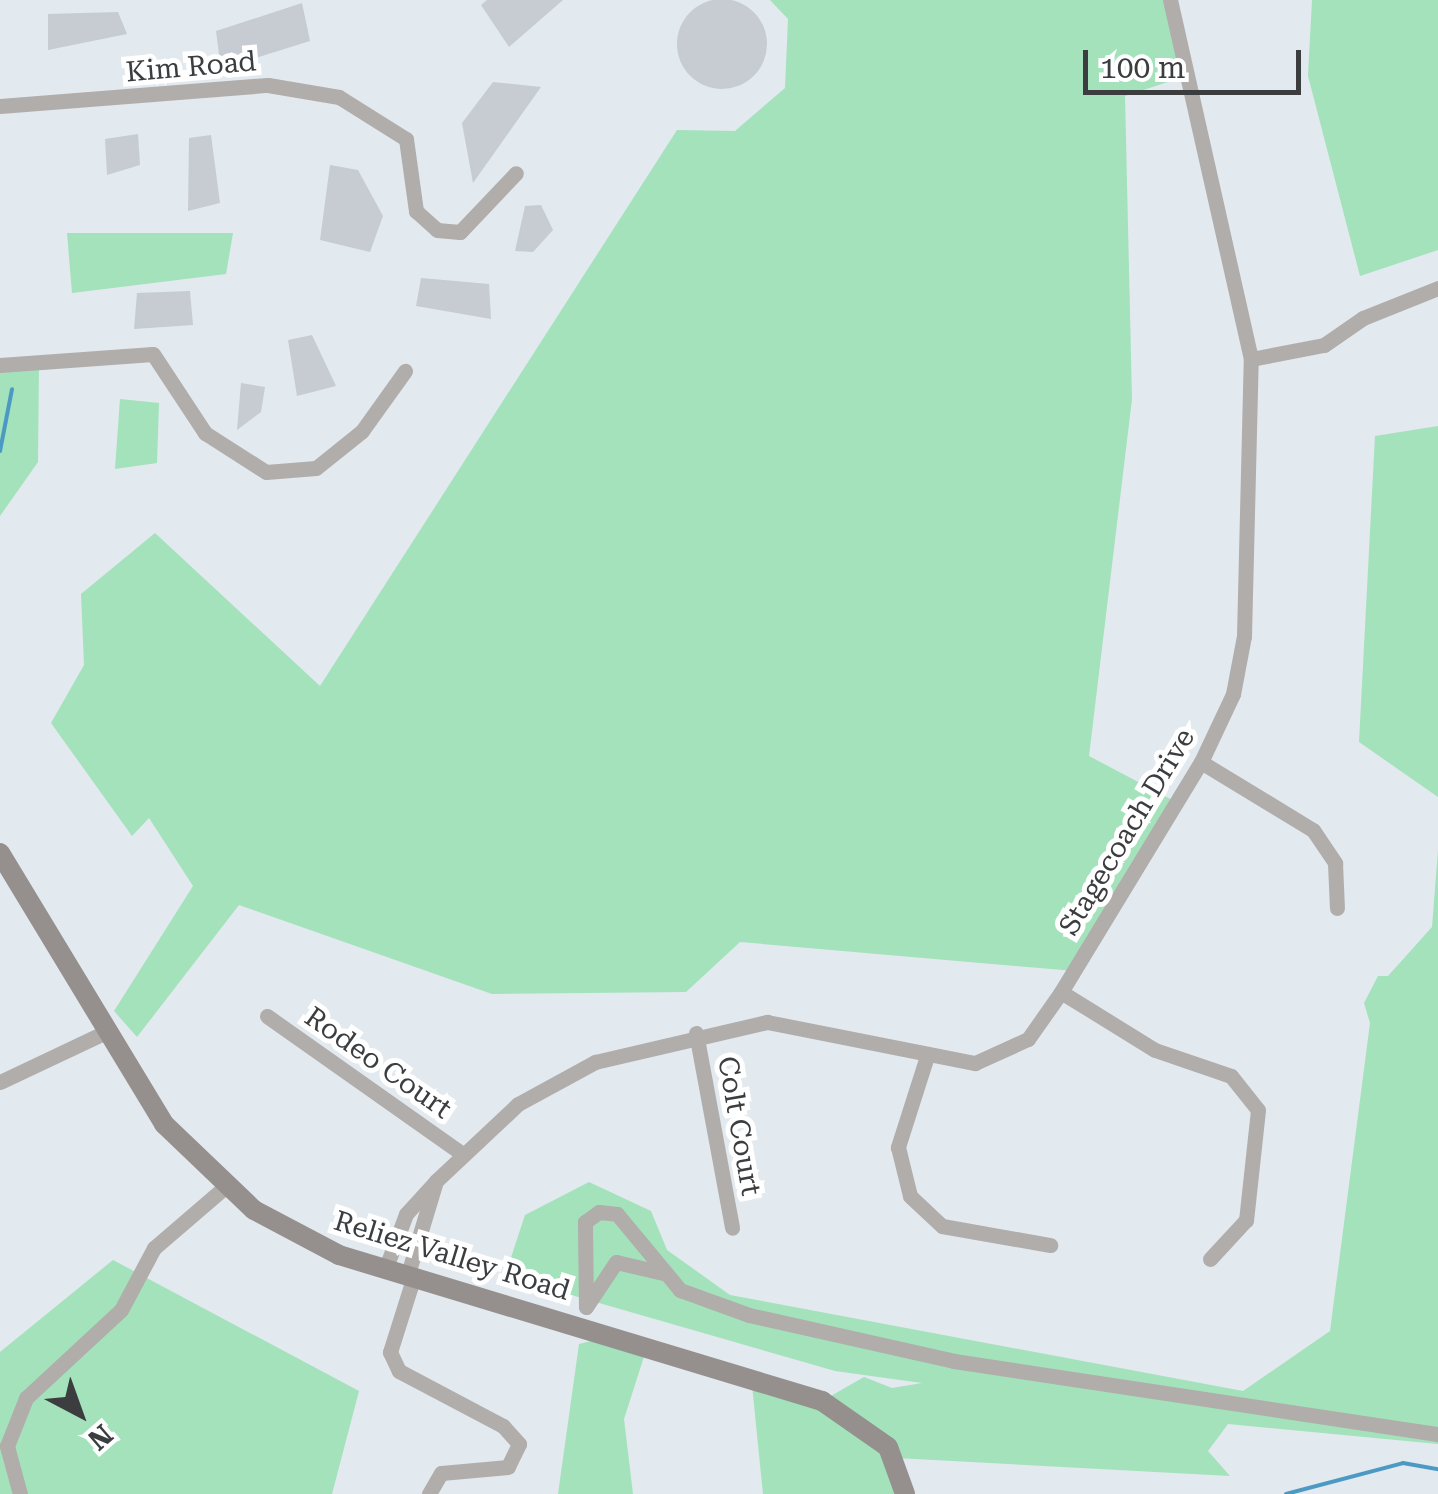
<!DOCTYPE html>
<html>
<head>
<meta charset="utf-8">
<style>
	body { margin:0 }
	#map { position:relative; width:1438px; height:1494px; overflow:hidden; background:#e2e9ef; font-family:"Roboto Serif",serif }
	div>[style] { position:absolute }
	.green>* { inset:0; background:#a3e2bb }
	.stream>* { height:4px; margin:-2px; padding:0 2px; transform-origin:2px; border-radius:2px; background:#4c9ac4 }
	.building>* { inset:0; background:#c6ccd2 }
	.round { border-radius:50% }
	.street>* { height:15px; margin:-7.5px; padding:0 7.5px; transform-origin:7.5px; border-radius:7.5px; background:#b0adab }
	.secondary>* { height:20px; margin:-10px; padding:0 10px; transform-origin:10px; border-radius:10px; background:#95908e }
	span { translate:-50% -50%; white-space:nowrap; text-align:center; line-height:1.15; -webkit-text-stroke:10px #fff; paint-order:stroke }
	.street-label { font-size:28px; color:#3b3d3f }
	.north { position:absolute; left:30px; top:1364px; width:100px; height:100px; -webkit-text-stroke:8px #fff; paint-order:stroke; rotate:139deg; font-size:28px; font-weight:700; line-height:40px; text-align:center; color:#3b3d3f }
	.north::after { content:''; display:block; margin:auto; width:35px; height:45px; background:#3b3d3f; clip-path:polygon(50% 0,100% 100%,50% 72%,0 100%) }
	.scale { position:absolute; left:1083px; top:50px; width:218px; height:45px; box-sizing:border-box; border:5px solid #3b3d3f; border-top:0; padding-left:12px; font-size:30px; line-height:35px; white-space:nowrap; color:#3b3d3f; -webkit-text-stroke:8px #fff; paint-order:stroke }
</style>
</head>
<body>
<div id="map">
	<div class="green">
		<div style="clip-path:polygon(770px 0,1170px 0,1183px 77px,1125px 96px,1132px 399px,1089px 756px,1176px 802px,1074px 971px,740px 942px,686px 992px,492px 994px,239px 905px,137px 1037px,114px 1011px,193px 886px,149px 818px,132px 836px,51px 723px,84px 665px,81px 594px,155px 533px,320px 686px,677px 130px,735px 131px,785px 88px,788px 19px)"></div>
		<div style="clip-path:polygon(1312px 0,1438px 0,1438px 250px,1360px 276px,1308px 76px)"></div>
		<div style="clip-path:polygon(67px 233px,233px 233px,226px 274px,72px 293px)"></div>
		<div style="clip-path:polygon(39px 362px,38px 462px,0 516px,0 365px)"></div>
		<div style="clip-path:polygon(120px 399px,159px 403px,157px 463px,115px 469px)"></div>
		<div style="clip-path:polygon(1438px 426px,1438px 797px,1359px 742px,1375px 436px)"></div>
		<div style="clip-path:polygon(1438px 850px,1438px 1444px,1228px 1424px,1208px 1451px,1230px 1476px,896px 1458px,905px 1494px,763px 1494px,751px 1375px,822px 1401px,864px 1377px,892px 1388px,922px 1383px,835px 1371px,505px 1276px,525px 1215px,589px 1182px,651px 1211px,667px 1250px,730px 1295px,1243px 1391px,1330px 1331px,1370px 1023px,1364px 1003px,1378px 976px,1388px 976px,1432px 927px)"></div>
		<div style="clip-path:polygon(113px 1260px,359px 1391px,332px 1494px,0 1494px,0 1352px)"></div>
		<div style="clip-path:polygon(615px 1335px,648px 1344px,624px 1419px,633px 1494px,558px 1494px,579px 1344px)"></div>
	</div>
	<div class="stream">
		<div style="left:0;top:451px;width:63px;rotate:-79deg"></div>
		<div style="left:1286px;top:1494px;width:121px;rotate:-14.8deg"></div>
		<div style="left:1403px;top:1463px;width:36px;rotate:10deg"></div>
	</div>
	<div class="building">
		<div class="round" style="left:677px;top:-1px;width:90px;height:90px"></div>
		<div style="clip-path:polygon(487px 0,563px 0,509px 47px,481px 5px)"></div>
		<div style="clip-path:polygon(302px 3px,310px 41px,221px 69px,216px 31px)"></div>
		<div style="clip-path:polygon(118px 12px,127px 34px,48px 50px,48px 14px)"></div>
		<div style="clip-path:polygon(493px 82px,541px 87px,473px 183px,462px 123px)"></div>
		<div style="clip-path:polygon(138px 134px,140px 165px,107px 175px,105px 139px)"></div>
		<div style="clip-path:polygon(211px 135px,220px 203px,188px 211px,189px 138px)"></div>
		<div style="clip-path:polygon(330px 165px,358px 170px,383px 216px,370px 252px,320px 240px)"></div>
		<div style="clip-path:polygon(541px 205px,553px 230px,533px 252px,515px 251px,525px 206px)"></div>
		<div style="clip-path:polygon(421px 278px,489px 284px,491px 319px,416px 306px)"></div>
		<div style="clip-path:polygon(190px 291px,193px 325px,134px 329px,137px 293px)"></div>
		<div style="clip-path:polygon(312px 335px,336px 386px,297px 396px,288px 340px)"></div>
		<div style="clip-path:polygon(241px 383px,265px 387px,261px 412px,237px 430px)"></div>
	</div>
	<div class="street">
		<div style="left:0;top:106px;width:269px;rotate:-4.5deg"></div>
		<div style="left:268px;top:85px;width:72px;rotate:9.6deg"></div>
		<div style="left:339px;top:97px;width:79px;rotate:32.1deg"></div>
		<div style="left:406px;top:139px;width:73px;rotate:82.1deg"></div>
		<div style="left:416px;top:211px;width:28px;rotate:42deg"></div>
		<div style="left:437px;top:230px;width:23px;rotate:5deg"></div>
		<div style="left:460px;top:232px;width:81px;rotate:-46.5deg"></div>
		<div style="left:1251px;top:359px;width:74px;rotate:-10.9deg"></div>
		<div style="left:1324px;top:345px;width:47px;rotate:-34.7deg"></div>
		<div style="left:1363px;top:318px;width:81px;rotate:-21.8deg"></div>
		<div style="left:0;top:365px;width:153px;rotate:-4.1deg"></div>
		<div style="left:153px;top:354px;width:95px;rotate:56.6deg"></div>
		<div style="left:205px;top:433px;width:72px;rotate:32.6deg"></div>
		<div style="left:266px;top:472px;width:50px;rotate:-4.6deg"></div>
		<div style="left:316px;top:468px;width:59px;rotate:-38.8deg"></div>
		<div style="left:362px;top:431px;width:74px;rotate:-54.4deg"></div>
		<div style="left:1201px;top:762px;width:131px;rotate:31.3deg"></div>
		<div style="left:1313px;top:830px;width:40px;rotate:56deg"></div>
		<div style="left:1335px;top:863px;width:45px;rotate:87.5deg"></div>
		<div style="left:1061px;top:992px;width:110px;rotate:31.7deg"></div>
		<div style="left:1155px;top:1050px;width:80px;rotate:18.9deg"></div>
		<div style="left:1231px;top:1076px;width:43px;rotate:51.5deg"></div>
		<div style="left:1258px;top:1110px;width:111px;rotate:96.2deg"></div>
		<div style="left:1246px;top:1220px;width:53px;rotate:132.7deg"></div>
		<div style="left:267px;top:1016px;width:236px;rotate:35.2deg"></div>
		<div style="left:696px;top:1033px;width:198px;rotate:79.5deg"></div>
		<div style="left:927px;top:1056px;width:96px;rotate:107.7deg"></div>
		<div style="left:898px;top:1147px;width:50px;rotate:76.2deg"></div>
		<div style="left:910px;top:1196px;width:44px;rotate:43.2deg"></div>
		<div style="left:942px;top:1226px;width:110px;rotate:10deg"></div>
		<div style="left:0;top:1082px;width:119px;rotate:-25.3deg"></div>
		<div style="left:436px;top:1181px;width:112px;rotate:-43.2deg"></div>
		<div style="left:518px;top:1104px;width:88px;rotate:-28.6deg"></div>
		<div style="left:595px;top:1062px;width:177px;rotate:-13.1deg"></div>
		<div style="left:767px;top:1022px;width:212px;rotate:11.2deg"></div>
		<div style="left:975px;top:1063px;width:58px;rotate:-24.4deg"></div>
		<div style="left:1028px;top:1039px;width:57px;rotate:-54.9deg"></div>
		<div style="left:1061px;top:992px;width:269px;rotate:-58.7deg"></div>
		<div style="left:1201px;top:762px;width:75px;rotate:-64.8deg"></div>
		<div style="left:1233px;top:694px;width:59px;rotate:-79.3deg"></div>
		<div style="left:1244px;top:636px;width:277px;rotate:-88.6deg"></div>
		<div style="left:1251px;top:359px;width:368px;rotate:-102.7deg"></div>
		<div style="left:385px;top:1270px;width:60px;rotate:-69.4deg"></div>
		<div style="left:406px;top:1214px;width:45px;rotate:-47.7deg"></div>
		<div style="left:436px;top:1181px;width:97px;rotate:106.8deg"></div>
		<div style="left:663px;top:1273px;width:48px;rotate:-166.8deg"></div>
		<div style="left:616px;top:1262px;width:54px;rotate:123.7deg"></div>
		<div style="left:586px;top:1307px;width:85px;rotate:-90.7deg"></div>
		<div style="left:585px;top:1222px;width:17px;rotate:-36deg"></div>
		<div style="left:599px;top:1212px;width:18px;rotate:6deg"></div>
		<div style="left:617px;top:1214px;width:99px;rotate:50.3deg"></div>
		<div style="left:680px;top:1290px;width:73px;rotate:19.9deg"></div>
		<div style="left:749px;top:1315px;width:210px;rotate:12.6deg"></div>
		<div style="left:954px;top:1361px;width:489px;rotate:8.6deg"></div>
		<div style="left:414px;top:1276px;width:80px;rotate:107.5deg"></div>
		<div style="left:390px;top:1352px;width:21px;rotate:65deg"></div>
		<div style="left:399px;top:1371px;width:118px;rotate:27.9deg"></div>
		<div style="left:503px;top:1426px;width:24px;rotate:48deg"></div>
		<div style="left:519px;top:1444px;width:25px;rotate:116deg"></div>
		<div style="left:508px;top:1467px;width:67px;rotate:174.9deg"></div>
		<div style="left:441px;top:1473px;width:24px;rotate:120deg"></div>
		<div style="left:20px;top:1494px;width:50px;rotate:-105.2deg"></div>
		<div style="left:7px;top:1446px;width:52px;rotate:-68.4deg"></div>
		<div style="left:26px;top:1398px;width:129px;rotate:-42.8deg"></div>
		<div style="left:121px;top:1310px;width:70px;rotate:-62deg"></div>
		<div style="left:154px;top:1248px;width:94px;rotate:-40.7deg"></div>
	</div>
	<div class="secondary">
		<div style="left:0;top:853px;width:317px;rotate:58.8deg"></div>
		<div style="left:164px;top:1124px;width:124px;rotate:43.7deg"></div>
		<div style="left:254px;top:1210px;width:96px;rotate:27.9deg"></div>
		<div style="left:339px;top:1255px;width:505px;rotate:16.82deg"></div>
		<div style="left:822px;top:1401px;width:80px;rotate:34.9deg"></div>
		<div style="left:888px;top:1447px;width:50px;rotate:70.1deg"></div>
	</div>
	<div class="street-label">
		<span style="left:191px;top:67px;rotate:-5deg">Kim Road</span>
		<span style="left:1127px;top:832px;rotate:-59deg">Stagecoach Drive</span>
		<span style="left:378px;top:1063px;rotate:35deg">Rodeo Court</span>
		<span style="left:739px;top:1126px;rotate:80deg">Colt Court</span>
		<span style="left:452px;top:1256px;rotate:17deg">Reliez Valley Road</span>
	</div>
	<div class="north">N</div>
	<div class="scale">100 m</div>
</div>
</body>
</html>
